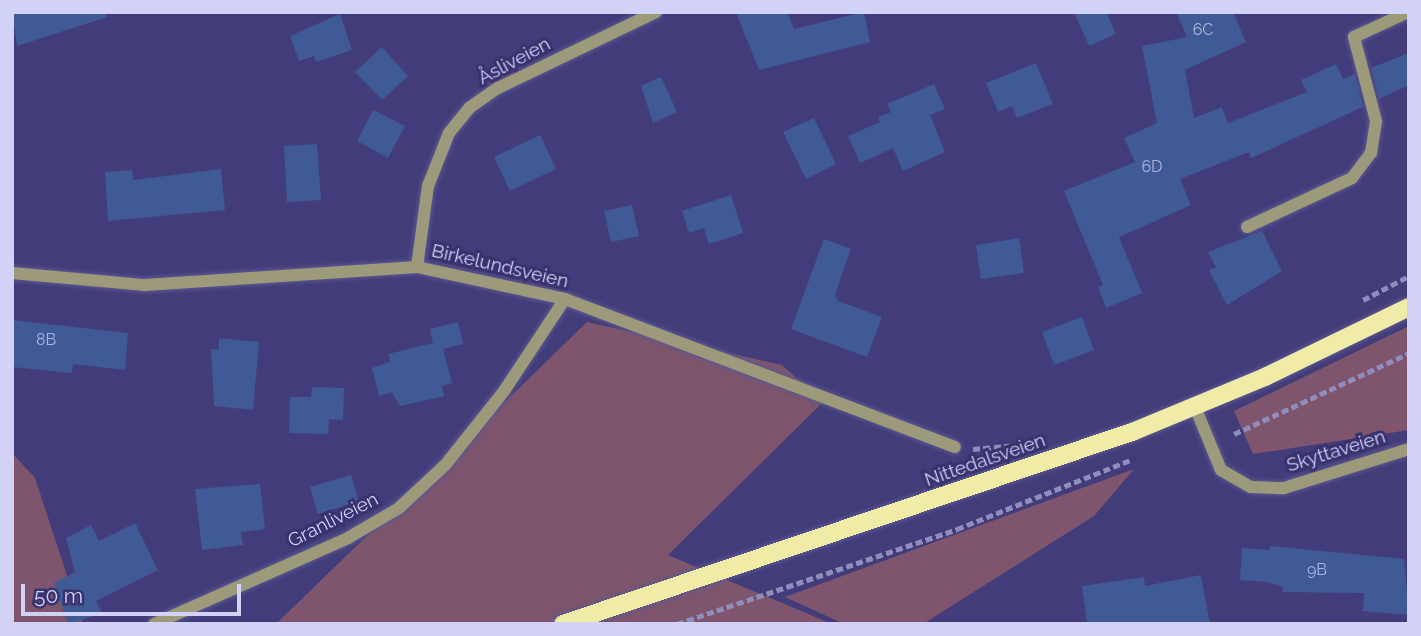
<!DOCTYPE html>
<html>
<head>
<meta charset="utf-8">
<style>
	body { margin:0 }
	#map { position:relative; width:1421px; height:636px; overflow:hidden; background:#423d7a; font-family:Raleway,sans-serif }
	div>[style] { position:absolute }
	.green>* { inset:0; background:#7e556d }
	.building>* { inset:0; background:#3f5a95 }
	.path>* { height:4.5px; margin-top:-2.25px; transform-origin:0; background:repeating-linear-gradient(90deg,#8f8dbd 0 7px,transparent 0 10.5px) }
	.roads { filter:drop-shadow(0 0 2px #5c5890) drop-shadow(0 0 2px #5c5890) }
	.minor>* { height:12px; margin:-6px; padding:0 6px; transform-origin:6px; border-radius:6px; background:#9c9a7a }
	.major>* { height:18px; margin:-9px; padding:0 9px; transform-origin:9px; border-radius:9px; background:#f1eba8 }
	span { translate:-50% -50%; white-space:nowrap; text-align:center; line-height:1.15; -webkit-text-stroke:6px #38326e; paint-order:stroke }
	.number-label { font-size:16px; color:#acb4de }
	.number-label span { -webkit-text-stroke-width:0 }
	.street-label { font-size:19px; color:#d1d2f6 }
	.frame { position:absolute; inset:0; border:14px solid #d1d2f6; pointer-events:none }
	.scale { position:absolute; left:21px; top:584px; width:220px; height:32px; box-sizing:border-box; border:4px solid #d1d2f6; border-top:0; padding-left:9px; font-size:21px; line-height:24px; white-space:nowrap; color:#d1d2f6; -webkit-text-stroke:5px #38326e; paint-order:stroke }
</style>
</head>
<body>
<div id="map">
	<div class="green">
		<div style="clip-path:polygon(587px 322px,782px 365px,823px 402px,668px 555px,832px 624px,276px 624px)"></div>
		<div style="clip-path:polygon(1409px 326px,1409px 430px,1253px 454px,1234px 411px)"></div>
		<div style="clip-path:polygon(12px 453px,35px 478px,83px 624px,12px 624px)"></div>
		<div style="clip-path:polygon(1134px 469px,1094px 516px,923px 624px,844px 624px,785px 597px)"></div>
	</div>
	<div class="building">
		<div style="clip-path:polygon(12px 12px,106px 12px,107px 17px,17px 46px)"></div>
		<div style="clip-path:polygon(736px 12px,787px 12px,794px 29px,864px 12px,870px 42px,759px 70px)"></div>
		<div style="clip-path:polygon(1074px 12px,1106px 12px,1116px 34px,1089px 46px)"></div>
		<div style="clip-path:polygon(1176px 12px,1233px 12px,1246px 42px,1185px 70px,1194px 118px,1222px 107px,1228px 123px,1307px 92px,1301px 80px,1336px 64px,1343px 79px,1355px 74px,1363px 107px,1251px 158px,1249px 152px,1180px 179px,1191px 205px,1119px 237px,1142px 293px,1106px 308px,1098px 287px,1103px 285px,1064px 191px,1135px 162px,1124px 138px,1157px 123px,1142px 46px,1187px 37px)"></div>
		<div style="clip-path:polygon(340px 14px,352px 50px,316px 62px,314px 56px,299px 61px,290px 36px)"></div>
		<div style="clip-path:polygon(382px 47px,408px 76px,382px 100px,355px 72px)"></div>
		<div style="clip-path:polygon(1409px 53px,1409px 85px,1379px 99px,1371px 68px)"></div>
		<div style="clip-path:polygon(1036px 63px,1053px 104px,1017px 118px,1012px 106px,998px 112px,986px 83px)"></div>
		<div style="clip-path:polygon(661px 77px,677px 112px,653px 123px,641px 86px)"></div>
		<div style="clip-path:polygon(934px 84px,945px 109px,930px 115px,945px 152px,903px 171px,893px 148px,860px 163px,848px 136px,880px 122px,878px 117px,891px 112px,887px 104px)"></div>
		<div style="clip-path:polygon(373px 110px,405px 126px,388px 158px,357px 141px)"></div>
		<div style="clip-path:polygon(814px 118px,836px 164px,806px 179px,783px 132px)"></div>
		<div style="clip-path:polygon(540px 135px,556px 169px,510px 191px,494px 157px)"></div>
		<div style="clip-path:polygon(317px 144px,321px 200px,287px 202px,284px 146px)"></div>
		<div style="clip-path:polygon(221px 169px,225px 210px,108px 221px,105px 172px,132px 170px,133px 180px)"></div>
		<div style="clip-path:polygon(731px 195px,743px 233px,709px 244px,704px 228px,689px 233px,682px 211px)"></div>
		<div style="clip-path:polygon(632px 205px,639px 236px,611px 242px,604px 211px)"></div>
		<div style="clip-path:polygon(1262px 231px,1282px 271px,1227px 305px,1209px 270px,1216px 267px,1208px 252px)"></div>
		<div style="clip-path:polygon(1019px 238px,1024px 273px,981px 279px,976px 245px)"></div>
		<div style="clip-path:polygon(824px 239px,851px 249px,835px 294px,838px 301px,882px 317px,867px 357px,791px 329px)"></div>
		<div style="clip-path:polygon(1082px 317px,1094px 350px,1054px 365px,1042px 332px)"></div>
		<div style="clip-path:polygon(12px 320px,128px 333px,125px 370px,73px 364px,72px 373px,12px 367px)"></div>
		<div style="clip-path:polygon(458px 322px,463px 344px,443px 349px,452px 383px,442px 386px,444px 396px,400px 406px,392px 392px,379px 396px,372px 368px,390px 362px,388px 354px,433px 343px,430px 329px)"></div>
		<div style="clip-path:polygon(219px 338px,259px 342px,253px 410px,214px 406px,211px 349px,219px 349px)"></div>
		<div style="clip-path:polygon(312px 387px,344px 388px,343px 420px,329px 419px,328px 434px,289px 433px,290px 397px,311px 397px)"></div>
		<div style="clip-path:polygon(351px 475px,359px 501px,318px 514px,310px 487px)"></div>
		<div style="clip-path:polygon(260px 484px,265px 529px,241px 532px,243px 545px,202px 550px,195px 489px)"></div>
		<div style="clip-path:polygon(135px 523px,158px 570px,96px 601px,102px 613px,68px 624px,54px 583px,75px 572px,66px 538px,91px 525px,99px 541px)"></div>
		<div style="clip-path:polygon(1270px 546px,1404px 559px,1409px 615px,1363px 611px,1364px 593px,1283px 592px,1283px 587px,1267px 582px,1240px 580px,1242px 548px,1269px 550px)"></div>
		<div style="clip-path:polygon(1201px 575px,1210px 624px,1087px 624px,1082px 586px,1144px 577px,1145px 586px)"></div>
	</div>
	<div class="path">
		<div style="left:1363px;top:300px;width:52px;rotate:-27.6deg"></div>
		<div style="left:1234px;top:434px;width:193px;rotate:-24.8deg"></div>
		<div style="left:973px;top:449px;width:36px;rotate:-5deg"></div>
		<div style="left:677px;top:624px;width:296px;rotate:-18.7deg"></div>
		<div style="left:957px;top:529px;width:186px;rotate:-21.7deg"></div>
	</div>
	<div class="roads">
		<div class="minor">
			<div style="left:1247px;top:227px;width:116px;rotate:-25deg"></div>
			<div style="left:1352px;top:178px;width:31px;rotate:-53deg"></div>
			<div style="left:1371px;top:153px;width:32px;rotate:-81deg"></div>
			<div style="left:1376px;top:121px;width:87px;rotate:-104.7deg"></div>
			<div style="left:1354px;top:37px;width:60px;rotate:-24.8deg"></div>
			<div style="left:417px;top:267px;width:82px;rotate:-82.3deg"></div>
			<div style="left:428px;top:186px;width:57px;rotate:-68.4deg"></div>
			<div style="left:449px;top:133px;width:32px;rotate:-51deg"></div>
			<div style="left:469px;top:108px;width:35px;rotate:-35deg"></div>
			<div style="left:498px;top:88px;width:175px;rotate:-25.7deg"></div>
			<div style="left:12px;top:273px;width:134px;rotate:5.2deg"></div>
			<div style="left:145px;top:285px;width:273px;rotate:-3.8deg"></div>
			<div style="left:417px;top:267px;width:151px;rotate:12.2deg"></div>
			<div style="left:565px;top:299px;width:417px;rotate:20.8deg"></div>
			<div style="left:1195px;top:407px;width:68px;rotate:67.6deg"></div>
			<div style="left:1221px;top:470px;width:34px;rotate:30deg"></div>
			<div style="left:1251px;top:487px;width:33px;rotate:2deg"></div>
			<div style="left:1284px;top:488px;width:131px;rotate:-17.3deg"></div>
			<div style="left:154px;top:624px;width:212px;rotate:-23.9deg"></div>
			<div style="left:348px;top:538px;width:59px;rotate:-30.5deg"></div>
			<div style="left:399px;top:508px;width:64px;rotate:-43.1deg"></div>
			<div style="left:446px;top:464px;width:93px;rotate:-51.5deg"></div>
			<div style="left:504px;top:391px;width:110px;rotate:-56.5deg"></div>
		</div>
		<div class="major">
			<div style="left:563px;top:624px;width:601px;rotate:-18.65deg"></div>
			<div style="left:1132px;top:432px;width:144px;rotate:-22.5deg"></div>
			<div style="left:1265px;top:377px;width:160px;rotate:-25.9deg"></div>
		</div>
	</div>
	<div class="number-label">
		<span style="left:1203px;top:30px">6C</span>
		<span style="left:1152px;top:167px">6D</span>
		<span style="left:46px;top:340px">8B</span>
		<span style="left:1317px;top:570px">9B</span>
	</div>
	<div class="street-label">
		<span style="left:514px;top:61px;rotate:-28deg">Åsliveien</span>
		<span style="left:500px;top:266px;rotate:13deg">Birkelundsveien</span>
		<span style="left:1336px;top:451px;rotate:-17deg">Skyttaveien</span>
		<span style="left:985px;top:460px;rotate:-19deg">Nittedalsveien</span>
		<span style="left:333px;top:520px;rotate:-27deg">Granliveien</span>
	</div>
	<div class="frame"></div>
	<div class="scale">50 m</div>
</div>
</body>
</html>
